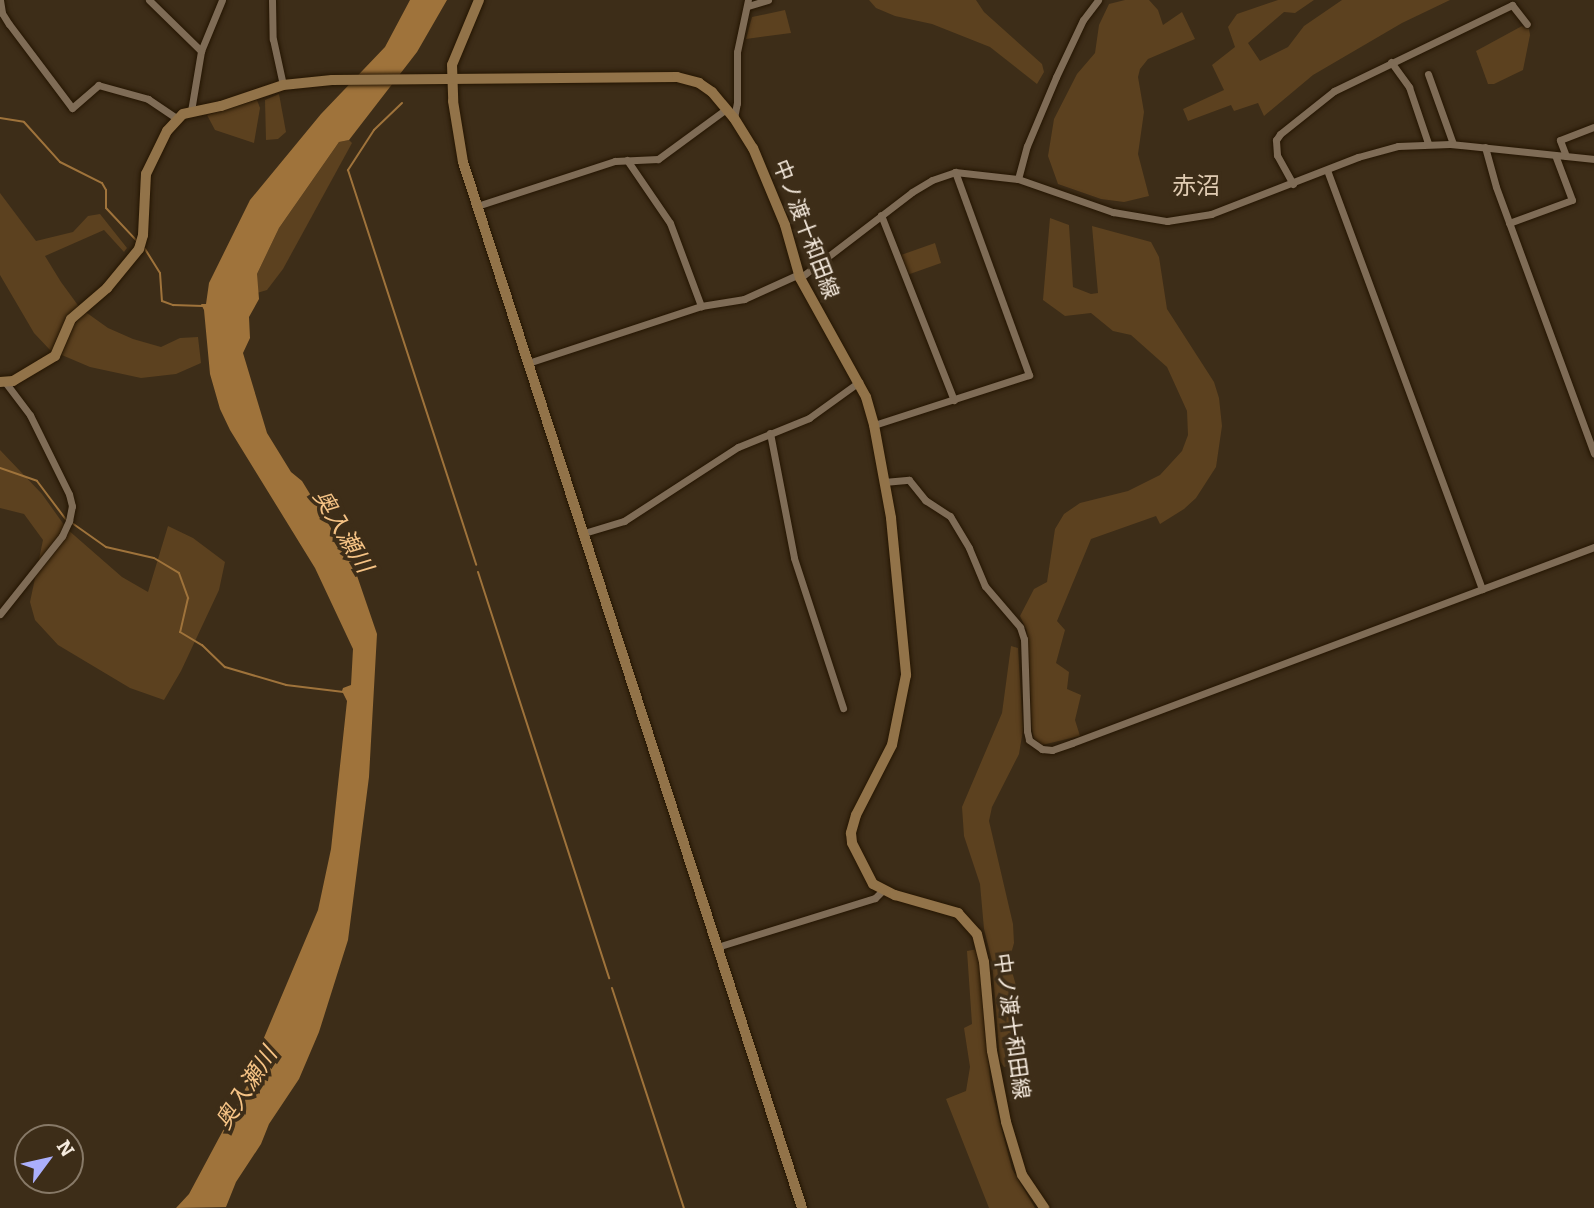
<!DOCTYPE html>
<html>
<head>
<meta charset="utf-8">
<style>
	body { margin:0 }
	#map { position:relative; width:1594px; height:1208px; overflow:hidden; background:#3d2d18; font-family:Bitter,"Noto Sans JP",serif }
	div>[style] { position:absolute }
	.green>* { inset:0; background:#5c411f }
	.water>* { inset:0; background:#9f733b }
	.stream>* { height:2px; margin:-1px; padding:0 1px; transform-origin:1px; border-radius:1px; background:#9f733b }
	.roads { filter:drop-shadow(0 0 2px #241502) drop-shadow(0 0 2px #241502) }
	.street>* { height:7px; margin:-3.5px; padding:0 3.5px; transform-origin:3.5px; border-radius:3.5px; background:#7f6c56 }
	.secondary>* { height:10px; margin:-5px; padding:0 5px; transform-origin:5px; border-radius:5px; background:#927349 }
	span { translate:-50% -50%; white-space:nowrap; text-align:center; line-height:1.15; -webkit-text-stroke:7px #3d2d18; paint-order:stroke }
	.street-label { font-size:21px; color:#f6ebde }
	.water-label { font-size:23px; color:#f6c385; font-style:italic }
	.quarter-label { font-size:24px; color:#e0cbb2 }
	.north { position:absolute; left:14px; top:1124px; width:70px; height:70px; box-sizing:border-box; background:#3d2d18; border:2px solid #877967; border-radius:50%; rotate:57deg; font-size:19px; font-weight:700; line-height:28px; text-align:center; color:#f6ebde }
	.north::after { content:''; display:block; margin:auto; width:24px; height:32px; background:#abaffb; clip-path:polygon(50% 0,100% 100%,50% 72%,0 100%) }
</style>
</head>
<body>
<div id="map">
	<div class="green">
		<div style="clip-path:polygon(869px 0,976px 0,984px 12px,1042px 64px,1044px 72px,1037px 84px,990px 47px,932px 24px,895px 16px,876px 8px)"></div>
		<div style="clip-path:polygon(1125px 0,1149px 0,1158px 10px,1163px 25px,1182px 12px,1195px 39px,1148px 59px,1140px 69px,1138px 77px,1144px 112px,1138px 154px,1149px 196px,1124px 202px,1101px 199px,1058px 184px,1048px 156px,1054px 119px,1077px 74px,1095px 53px,1099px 25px,1109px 4px)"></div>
		<div style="clip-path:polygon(1278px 0,1314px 0,1295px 13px,1284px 12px,1248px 43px,1260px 61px,1288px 47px,1304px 26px,1342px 0,1450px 0,1402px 23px,1313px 75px,1264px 116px,1258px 103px,1234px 111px,1231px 105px,1188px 121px,1183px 109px,1224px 90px,1212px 65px,1235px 47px,1228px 27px,1237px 14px)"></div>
		<div style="clip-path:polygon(785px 10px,791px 33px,746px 39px,752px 17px)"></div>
		<div style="clip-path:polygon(1522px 26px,1529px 29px,1530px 35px,1523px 70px,1494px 84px,1488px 84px,1476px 51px)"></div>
		<div style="clip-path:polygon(279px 94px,286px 132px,278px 139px,266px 140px,265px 100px)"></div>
		<div style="clip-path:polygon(257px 100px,260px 108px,254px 143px,215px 130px,207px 115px)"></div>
		<div style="clip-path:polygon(349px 140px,352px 143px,283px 269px,267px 290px,257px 293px,257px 274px,279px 228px,339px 142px)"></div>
		<div style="clip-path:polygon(0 193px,36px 241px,73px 232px,88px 216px,100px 214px,127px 248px,124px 252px,104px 230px,45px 256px,61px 282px,80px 308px,108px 328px,133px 339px,161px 347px,180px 338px,198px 337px,201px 363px,176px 374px,141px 378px,90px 367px,50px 350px,34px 333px,0 275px)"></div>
		<div style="clip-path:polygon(1050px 218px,1069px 225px,1073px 287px,1091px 294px,1098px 293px,1092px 226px,1151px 242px,1159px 257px,1167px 309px,1214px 382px,1219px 398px,1222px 426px,1216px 467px,1196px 498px,1184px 509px,1160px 524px,1156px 516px,1091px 539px,1057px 621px,1065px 630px,1056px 663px,1069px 672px,1067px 689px,1081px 695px,1075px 720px,1080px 736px,1042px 745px,1034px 739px,1032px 729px,1027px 631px,1020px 616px,1034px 589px,1047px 582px,1055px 529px,1064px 514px,1080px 503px,1128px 491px,1160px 475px,1182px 451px,1188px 435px,1187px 411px,1167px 367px,1131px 335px,1113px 331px,1091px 313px,1065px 316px,1043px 300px)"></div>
		<div style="clip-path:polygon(935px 243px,941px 263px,907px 275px,901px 255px)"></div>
		<div style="clip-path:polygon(0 450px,42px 494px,67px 529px,122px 577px,148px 592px,168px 526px,193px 538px,225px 562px,219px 590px,181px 671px,164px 700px,130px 688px,58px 645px,35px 620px,30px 602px,43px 540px,24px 514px,0 508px)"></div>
		<div style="clip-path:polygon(1011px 646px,1018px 648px,1023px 730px,1019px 754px,992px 807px,989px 821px,1013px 924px,1014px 943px,1009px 961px,1017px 989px,1012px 1002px,1016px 1055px,1012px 1064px,1004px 1067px,1000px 1061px,992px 961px,984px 929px,980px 884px,964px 836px,962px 807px,1002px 713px)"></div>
		<div style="clip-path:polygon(978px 949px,991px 1089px,1012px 1169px,1035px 1208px,989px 1208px,946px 1099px,966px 1091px,970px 1067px,964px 1028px,972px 1024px,967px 951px)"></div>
	</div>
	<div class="water">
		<div style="clip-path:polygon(410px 0,447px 0,417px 52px,349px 140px,339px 142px,279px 228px,257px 274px,259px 299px,249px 317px,250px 338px,243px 353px,267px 433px,291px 472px,302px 481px,353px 564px,377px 634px,369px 777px,348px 940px,319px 1032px,299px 1079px,269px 1124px,261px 1144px,236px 1182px,226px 1207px,176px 1208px,189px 1194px,250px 1080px,263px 1040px,318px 910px,331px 849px,347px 701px,342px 691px,343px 688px,351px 685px,353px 649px,315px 568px,230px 430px,220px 409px,210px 374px,204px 310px,201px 304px,206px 304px,209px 283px,250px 200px,321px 114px,385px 47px)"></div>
	</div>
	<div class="stream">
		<div style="left:402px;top:103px;width:39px;rotate:136deg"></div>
		<div style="left:374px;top:130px;width:48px;rotate:123deg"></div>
		<div style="left:348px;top:170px;width:415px;rotate:72deg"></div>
		<div style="left:0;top:118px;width:24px;rotate:9deg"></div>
		<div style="left:24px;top:122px;width:54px;rotate:48deg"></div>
		<div style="left:60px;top:162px;width:47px;rotate:26.6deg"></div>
		<div style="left:102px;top:183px;width:8px;rotate:60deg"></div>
		<div style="left:106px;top:190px;width:18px;rotate:90deg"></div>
		<div style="left:106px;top:208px;width:44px;rotate:46.8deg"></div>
		<div style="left:145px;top:249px;width:28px;rotate:58deg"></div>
		<div style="left:160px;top:273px;width:28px;rotate:86deg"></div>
		<div style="left:162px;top:301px;width:12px;rotate:20deg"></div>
		<div style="left:173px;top:305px;width:30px;rotate:2deg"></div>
		<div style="left:0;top:468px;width:39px;rotate:19deg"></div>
		<div style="left:37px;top:481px;width:50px;rotate:53.1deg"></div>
		<div style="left:72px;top:523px;width:42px;rotate:35.2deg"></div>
		<div style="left:106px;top:547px;width:49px;rotate:12.9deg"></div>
		<div style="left:154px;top:558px;width:29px;rotate:31deg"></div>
		<div style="left:179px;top:573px;width:27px;rotate:70deg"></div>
		<div style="left:188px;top:598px;width:35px;rotate:103deg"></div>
		<div style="left:180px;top:632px;width:26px;rotate:31deg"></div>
		<div style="left:202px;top:645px;width:32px;rotate:44deg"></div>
		<div style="left:225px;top:667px;width:64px;rotate:16.4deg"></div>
		<div style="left:286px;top:685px;width:58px;rotate:6.9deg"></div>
		<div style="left:478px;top:572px;width:427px;rotate:72.1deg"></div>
		<div style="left:612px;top:988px;width:231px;rotate:71.9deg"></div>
	</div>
	<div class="roads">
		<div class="street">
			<div style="left:0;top:0;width:13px;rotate:81deg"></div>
			<div style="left:2px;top:13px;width:13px;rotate:58deg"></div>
			<div style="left:9px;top:24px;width:105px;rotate:53.1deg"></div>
			<div style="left:72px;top:108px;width:35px;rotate:-41deg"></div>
			<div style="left:98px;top:85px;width:52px;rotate:15.6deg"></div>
			<div style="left:148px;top:99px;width:34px;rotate:34deg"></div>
			<div style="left:149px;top:0;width:73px;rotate:44.4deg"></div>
			<div style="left:272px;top:0;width:39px;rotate:89deg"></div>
			<div style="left:273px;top:39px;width:47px;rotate:77.7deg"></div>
			<div style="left:748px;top:6px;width:21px;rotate:-17deg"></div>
			<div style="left:1391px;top:62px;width:31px;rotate:54deg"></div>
			<div style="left:1409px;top:87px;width:59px;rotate:71.3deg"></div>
			<div style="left:1428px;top:74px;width:74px;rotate:70.3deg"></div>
			<div style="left:191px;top:111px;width:61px;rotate:-80.5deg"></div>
			<div style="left:201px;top:51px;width:55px;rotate:-67.6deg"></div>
			<div style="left:734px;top:118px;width:15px;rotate:-79deg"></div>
			<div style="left:737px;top:103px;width:51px;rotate:-90deg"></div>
			<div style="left:737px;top:52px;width:53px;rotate:-78.1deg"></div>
			<div style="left:1485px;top:147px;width:41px;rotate:74.6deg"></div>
			<div style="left:1496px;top:187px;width:284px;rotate:69.8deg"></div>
			<div style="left:1566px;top:156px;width:17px;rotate:-111deg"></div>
			<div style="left:1560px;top:140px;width:36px;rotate:-21deg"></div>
			<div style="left:627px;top:160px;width:76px;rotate:55.7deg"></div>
			<div style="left:670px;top:223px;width:89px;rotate:69.5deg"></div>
			<div style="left:1327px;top:170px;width:447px;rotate:69.7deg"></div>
			<div style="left:1018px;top:179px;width:34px;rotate:-75deg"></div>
			<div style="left:1027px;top:146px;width:75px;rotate:-67.2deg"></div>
			<div style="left:1056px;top:77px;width:63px;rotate:-64.7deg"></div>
			<div style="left:1083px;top:20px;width:25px;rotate:-53deg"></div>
			<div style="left:1293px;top:184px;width:33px;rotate:-119deg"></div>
			<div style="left:1277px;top:155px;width:15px;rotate:-94deg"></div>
			<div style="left:1276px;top:140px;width:7px;rotate:-56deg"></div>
			<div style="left:1280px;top:134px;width:69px;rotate:-38.5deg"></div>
			<div style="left:1334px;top:91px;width:198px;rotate:-25.8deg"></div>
			<div style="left:1512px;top:5px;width:24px;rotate:52deg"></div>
			<div style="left:477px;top:206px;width:145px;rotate:-18.1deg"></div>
			<div style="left:615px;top:161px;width:43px;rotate:-2.7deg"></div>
			<div style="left:658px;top:159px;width:84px;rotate:-36.3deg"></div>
			<div style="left:881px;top:215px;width:199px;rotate:68.5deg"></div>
			<div style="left:1509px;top:223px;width:67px;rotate:-20.1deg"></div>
			<div style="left:1572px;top:200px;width:48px;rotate:-110.7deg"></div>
			<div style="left:800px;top:278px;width:141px;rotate:-37.5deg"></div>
			<div style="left:912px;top:192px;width:23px;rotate:-31deg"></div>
			<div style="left:932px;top:180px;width:24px;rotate:-19deg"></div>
			<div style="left:955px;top:172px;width:63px;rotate:6.3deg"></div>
			<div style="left:1018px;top:179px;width:101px;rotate:19.2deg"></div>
			<div style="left:1113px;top:212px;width:55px;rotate:9.5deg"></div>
			<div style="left:1167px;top:221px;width:45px;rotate:-9deg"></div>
			<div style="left:1211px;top:214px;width:158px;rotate:-21.2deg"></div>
			<div style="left:1358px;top:157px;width:41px;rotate:-15.4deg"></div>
			<div style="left:1398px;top:146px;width:52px;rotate:-2.2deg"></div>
			<div style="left:1450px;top:144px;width:145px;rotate:5.9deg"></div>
			<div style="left:528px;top:363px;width:182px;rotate:-18.2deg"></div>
			<div style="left:701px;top:306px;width:44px;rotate:-9.2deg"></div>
			<div style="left:744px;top:299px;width:60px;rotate:-24.4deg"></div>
			<div style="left:874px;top:425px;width:163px;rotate:-17.9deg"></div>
			<div style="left:1029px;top:375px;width:216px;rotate:-110deg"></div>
			<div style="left:770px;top:433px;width:127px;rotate:79.1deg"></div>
			<div style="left:794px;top:558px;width:158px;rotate:71.9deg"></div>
			<div style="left:884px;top:482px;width:25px;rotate:-5deg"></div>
			<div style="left:909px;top:480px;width:26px;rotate:51deg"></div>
			<div style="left:925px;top:500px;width:30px;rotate:33deg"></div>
			<div style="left:950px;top:516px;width:37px;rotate:59deg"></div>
			<div style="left:969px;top:548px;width:41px;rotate:67.2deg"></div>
			<div style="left:985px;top:586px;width:54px;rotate:49.5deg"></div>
			<div style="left:1020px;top:627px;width:13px;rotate:72deg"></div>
			<div style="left:1024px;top:639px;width:92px;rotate:88.1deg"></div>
			<div style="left:1027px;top:731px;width:9px;rotate:77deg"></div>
			<div style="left:1029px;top:740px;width:16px;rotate:35deg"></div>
			<div style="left:1042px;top:749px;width:10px;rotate:6deg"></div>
			<div style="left:1052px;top:750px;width:21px;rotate:-19deg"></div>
			<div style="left:1072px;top:743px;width:558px;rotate:-20.58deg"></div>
			<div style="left:584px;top:533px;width:42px;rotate:-16.7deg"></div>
			<div style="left:624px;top:521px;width:136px;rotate:-33deg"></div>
			<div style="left:738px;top:447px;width:77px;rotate:-22.2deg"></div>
			<div style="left:809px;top:418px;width:62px;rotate:-35.8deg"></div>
			<div style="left:0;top:614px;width:100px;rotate:-51.5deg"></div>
			<div style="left:62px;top:536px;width:17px;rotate:-65deg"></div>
			<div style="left:69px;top:521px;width:15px;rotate:-79deg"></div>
			<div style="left:72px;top:506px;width:12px;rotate:-104deg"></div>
			<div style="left:69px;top:494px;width:88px;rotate:-116.3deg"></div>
			<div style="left:30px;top:415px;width:40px;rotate:-127deg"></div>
			<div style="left:717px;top:947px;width:165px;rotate:-17.2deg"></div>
			<div style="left:875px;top:898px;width:11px;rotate:-45deg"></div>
		</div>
		<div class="secondary">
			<div style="left:479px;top:0;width:70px;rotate:112.6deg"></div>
			<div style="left:452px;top:65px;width:36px;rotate:88deg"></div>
			<div style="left:453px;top:101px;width:62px;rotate:80.7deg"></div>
			<div style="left:463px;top:162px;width:1100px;rotate:72.04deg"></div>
			<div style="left:0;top:382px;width:13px;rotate:-4deg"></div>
			<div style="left:13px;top:381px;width:49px;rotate:-30.8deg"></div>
			<div style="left:55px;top:356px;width:40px;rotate:-66.6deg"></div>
			<div style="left:71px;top:319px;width:48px;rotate:-40.7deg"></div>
			<div style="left:107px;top:288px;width:50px;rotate:-50.6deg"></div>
			<div style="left:139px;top:249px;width:15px;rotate:-74deg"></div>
			<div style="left:143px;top:235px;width:61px;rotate:-87.2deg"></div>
			<div style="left:146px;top:174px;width:48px;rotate:-64deg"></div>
			<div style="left:167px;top:131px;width:23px;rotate:-47deg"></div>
			<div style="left:183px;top:114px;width:39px;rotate:-12deg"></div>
			<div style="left:221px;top:106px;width:65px;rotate:-18.7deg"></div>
			<div style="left:283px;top:85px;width:49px;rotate:-5.8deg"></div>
			<div style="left:332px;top:80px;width:345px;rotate:-0.5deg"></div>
			<div style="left:677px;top:77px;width:23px;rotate:15deg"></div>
			<div style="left:699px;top:83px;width:16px;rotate:35deg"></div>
			<div style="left:712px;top:92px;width:34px;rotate:50deg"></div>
			<div style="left:734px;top:118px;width:36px;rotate:58deg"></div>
			<div style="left:753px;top:148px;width:83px;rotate:67.4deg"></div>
			<div style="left:785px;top:225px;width:55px;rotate:74.2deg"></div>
			<div style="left:800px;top:278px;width:136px;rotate:61deg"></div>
			<div style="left:866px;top:397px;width:29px;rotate:74deg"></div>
			<div style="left:874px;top:425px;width:95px;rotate:79.6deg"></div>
			<div style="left:891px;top:518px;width:158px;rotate:84.5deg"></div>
			<div style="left:906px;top:675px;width:71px;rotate:101.3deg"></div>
			<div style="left:892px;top:745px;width:79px;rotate:117.2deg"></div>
			<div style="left:856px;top:815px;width:19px;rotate:106deg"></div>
			<div style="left:851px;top:833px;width:10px;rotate:84deg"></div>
			<div style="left:852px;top:843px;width:46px;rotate:62.9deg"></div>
			<div style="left:873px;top:884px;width:25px;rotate:27deg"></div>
			<div style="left:895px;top:895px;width:66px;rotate:15.9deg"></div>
			<div style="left:958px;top:913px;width:28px;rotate:48deg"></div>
			<div style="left:977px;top:934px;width:29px;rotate:76deg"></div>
			<div style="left:984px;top:962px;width:89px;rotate:84.9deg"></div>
			<div style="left:992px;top:1051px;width:72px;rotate:78.8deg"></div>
			<div style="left:1006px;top:1122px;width:55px;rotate:73.2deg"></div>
			<div style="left:1022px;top:1175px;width:40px;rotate:56deg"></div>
		</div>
	</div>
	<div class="street-label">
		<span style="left:806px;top:229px;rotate:69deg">中ノ渡十和田線</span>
		<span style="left:1012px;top:1026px;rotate:82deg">中ノ渡十和田線</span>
	</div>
	<div class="water-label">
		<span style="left:343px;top:531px;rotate:59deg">奥入瀬川</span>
		<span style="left:246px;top:1088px;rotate:-57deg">奥入瀬川</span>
	</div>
	<div class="quarter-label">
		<span style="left:1196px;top:187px">赤沼</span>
	</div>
	<div class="north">N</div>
</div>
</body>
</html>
